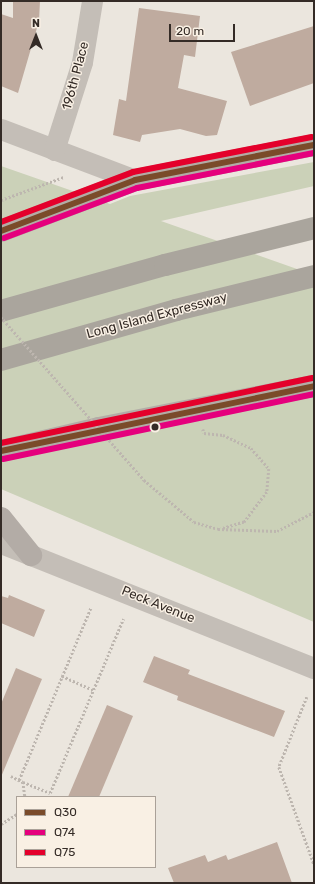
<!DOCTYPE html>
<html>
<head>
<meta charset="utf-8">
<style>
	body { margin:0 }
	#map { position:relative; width:315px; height:884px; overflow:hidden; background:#ebe6de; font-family:Rubik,sans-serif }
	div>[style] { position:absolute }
	.green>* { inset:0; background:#cbd1b8 }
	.building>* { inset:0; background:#bfab9f }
	.path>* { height:2.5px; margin-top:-1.25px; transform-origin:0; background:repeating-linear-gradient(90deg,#bdb6af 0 2px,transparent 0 4px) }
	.minor>* { height:21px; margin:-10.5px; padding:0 10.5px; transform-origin:10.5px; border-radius:10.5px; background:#c4beb7 }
	.major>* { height:22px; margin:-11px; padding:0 11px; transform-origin:11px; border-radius:11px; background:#b3aca6 }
	.highway>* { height:22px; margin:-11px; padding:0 11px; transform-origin:11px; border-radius:11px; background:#aaa59d }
	.path-bridge>* { height:2.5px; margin-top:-1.25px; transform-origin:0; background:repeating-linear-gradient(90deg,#bdb6af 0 2px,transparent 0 4px) }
	.bus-1>* { height:6px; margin:-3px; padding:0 3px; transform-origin:3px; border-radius:3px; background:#7a4b2a }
	.bus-2>* { height:6px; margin:-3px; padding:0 3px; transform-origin:3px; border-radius:3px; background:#e5007d }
	.bus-3>* { height:6px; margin:-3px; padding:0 3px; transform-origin:3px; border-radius:3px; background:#e4002b }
	.dots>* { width:11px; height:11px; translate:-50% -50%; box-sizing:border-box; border:2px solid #f9f0e4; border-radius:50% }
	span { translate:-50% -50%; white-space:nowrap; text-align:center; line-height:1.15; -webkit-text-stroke:3px #f9f0e4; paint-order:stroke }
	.street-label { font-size:13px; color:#342b26 }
	.frame { position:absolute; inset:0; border:2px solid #342b26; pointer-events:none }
	.legend { position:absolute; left:16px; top:796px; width:140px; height:72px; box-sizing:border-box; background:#f9f0e4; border:1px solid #aaa198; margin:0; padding:5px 7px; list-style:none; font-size:12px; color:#342b26 }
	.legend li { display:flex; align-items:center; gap:8px; height:20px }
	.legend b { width:20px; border:1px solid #aaa198 }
	.north { position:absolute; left:16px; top:16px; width:40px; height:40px; -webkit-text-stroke:3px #f9f0e4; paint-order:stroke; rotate:0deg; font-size:11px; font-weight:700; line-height:16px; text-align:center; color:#342b26 }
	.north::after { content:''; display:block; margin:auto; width:14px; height:18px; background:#342b26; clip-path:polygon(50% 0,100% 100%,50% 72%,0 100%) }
	.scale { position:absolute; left:169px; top:24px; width:66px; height:18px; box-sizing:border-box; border:2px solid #342b26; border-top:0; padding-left:5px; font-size:12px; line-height:14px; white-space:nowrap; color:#342b26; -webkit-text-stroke:3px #f9f0e4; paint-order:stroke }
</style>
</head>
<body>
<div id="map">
	<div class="green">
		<div style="clip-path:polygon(314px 162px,314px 186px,161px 221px,314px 275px,314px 622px,1px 489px,1px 166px,110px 204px,130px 196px)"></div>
	</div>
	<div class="building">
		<div style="clip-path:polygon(13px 1px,40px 1px,39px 21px,18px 93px,1px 86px,1px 14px,13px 18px)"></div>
		<div style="clip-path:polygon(139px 8px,200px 16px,195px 57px,184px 55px,178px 88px,227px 101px,217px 135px,206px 136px,180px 129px,142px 135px,140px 142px,113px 135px,119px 99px,126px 101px)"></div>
		<div style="clip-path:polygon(314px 26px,314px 83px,250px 106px,231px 52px)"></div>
		<div style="clip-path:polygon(9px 595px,45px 610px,34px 637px,1px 623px,1px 596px,8px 598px)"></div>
		<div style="clip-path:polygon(154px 656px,190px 670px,188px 674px,285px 711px,274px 737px,177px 700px,178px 696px,143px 682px)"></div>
		<div style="clip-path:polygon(16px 668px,42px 679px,1px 777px,1px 704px)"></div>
		<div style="clip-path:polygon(107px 705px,133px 716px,99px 797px,68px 797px)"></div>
		<div style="clip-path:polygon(277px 842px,292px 883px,174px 883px,168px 868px,205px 855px,208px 862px,226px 855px,228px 860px)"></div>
	</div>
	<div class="path">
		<div style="left:1px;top:200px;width:67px;rotate:-20.1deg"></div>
		<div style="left:203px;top:429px;width:4px;rotate:76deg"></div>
		<div style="left:204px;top:433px;width:19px;rotate:6deg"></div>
		<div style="left:223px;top:435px;width:31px;rotate:25deg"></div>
		<div style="left:251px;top:448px;width:28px;rotate:49deg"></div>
		<div style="left:269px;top:469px;width:23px;rotate:95deg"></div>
		<div style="left:267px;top:492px;width:38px;rotate:127deg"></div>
		<div style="left:244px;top:522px;width:24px;rotate:163deg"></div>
		<div style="left:144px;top:480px;width:65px;rotate:40deg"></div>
		<div style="left:194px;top:522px;width:25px;rotate:16deg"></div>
		<div style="left:218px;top:529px;width:59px;rotate:1.9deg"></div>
		<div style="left:277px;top:531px;width:42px;rotate:-27.2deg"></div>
		<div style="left:62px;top:676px;width:34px;rotate:24deg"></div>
		<div style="left:307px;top:697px;width:75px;rotate:111.8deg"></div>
		<div style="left:279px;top:767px;width:103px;rotate:70.2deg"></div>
		<div style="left:11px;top:776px;width:13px;rotate:27deg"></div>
		<div style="left:23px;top:782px;width:15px;rotate:82deg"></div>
		<div style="left:19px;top:780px;width:187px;rotate:-67.4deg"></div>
		<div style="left:23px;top:782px;width:29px;rotate:22deg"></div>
		<div style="left:50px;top:793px;width:189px;rotate:-67.2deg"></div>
		<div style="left:1px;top:824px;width:19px;rotate:-32deg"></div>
	</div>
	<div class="minor">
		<div style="left:1px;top:129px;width:143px;rotate:20.8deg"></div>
		<div style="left:54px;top:150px;width:92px;rotate:-72.3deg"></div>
		<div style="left:82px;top:62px;width:62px;rotate:-80.7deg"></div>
		<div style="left:1px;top:543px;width:337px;rotate:21.8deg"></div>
	</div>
	<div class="major">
		<div style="left:1px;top:231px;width:143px;rotate:-20.8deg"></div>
		<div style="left:135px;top:180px;width:182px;rotate:-11.1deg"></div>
		<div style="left:1px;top:451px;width:101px;rotate:-13.2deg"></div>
		<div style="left:99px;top:428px;width:219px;rotate:-11.1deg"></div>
		<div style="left:1px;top:518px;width:48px;rotate:51deg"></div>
	</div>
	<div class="highway">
		<div style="left:1px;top:311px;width:170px;rotate:-15.7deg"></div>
		<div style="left:165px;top:265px;width:154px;rotate:-13.9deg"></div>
		<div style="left:1px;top:360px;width:182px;rotate:-15.9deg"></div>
		<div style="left:176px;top:310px;width:142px;rotate:-13.8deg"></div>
	</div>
	<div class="path-bridge">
		<div style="left:1px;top:317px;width:217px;rotate:48.7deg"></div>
	</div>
	<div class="bus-1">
		<div style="left:1px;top:231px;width:143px;rotate:-20.8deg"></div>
		<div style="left:135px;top:180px;width:182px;rotate:-11.1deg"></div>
		<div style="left:1px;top:451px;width:320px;rotate:-11.7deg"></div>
	</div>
	<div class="bus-2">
		<div style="left:4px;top:238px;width:142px;rotate:-20.6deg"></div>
		<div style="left:137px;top:188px;width:180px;rotate:-11.2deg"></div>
		<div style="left:3px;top:459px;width:318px;rotate:-11.8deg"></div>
	</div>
	<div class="bus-3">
		<div style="left:1px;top:222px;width:141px;rotate:-20.7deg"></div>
		<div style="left:133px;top:172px;width:182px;rotate:-11.1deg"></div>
		<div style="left:1px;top:443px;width:318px;rotate:-11.8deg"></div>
	</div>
	<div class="dots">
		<div style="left:155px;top:427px;background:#342b26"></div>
	</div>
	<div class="street-label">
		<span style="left:76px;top:76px;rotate:-75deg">196th Place</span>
		<span style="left:157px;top:316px;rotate:-15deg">Long Island Expressway</span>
		<span style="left:158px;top:605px;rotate:22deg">Peck Avenue</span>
	</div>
	<div class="frame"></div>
	<ul class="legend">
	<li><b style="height:5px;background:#7a4b2a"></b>Q30</li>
	<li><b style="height:5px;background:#e5007d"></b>Q74</li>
	<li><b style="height:5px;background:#e4002b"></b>Q75</li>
	</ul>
	<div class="north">N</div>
	<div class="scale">20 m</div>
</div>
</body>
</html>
